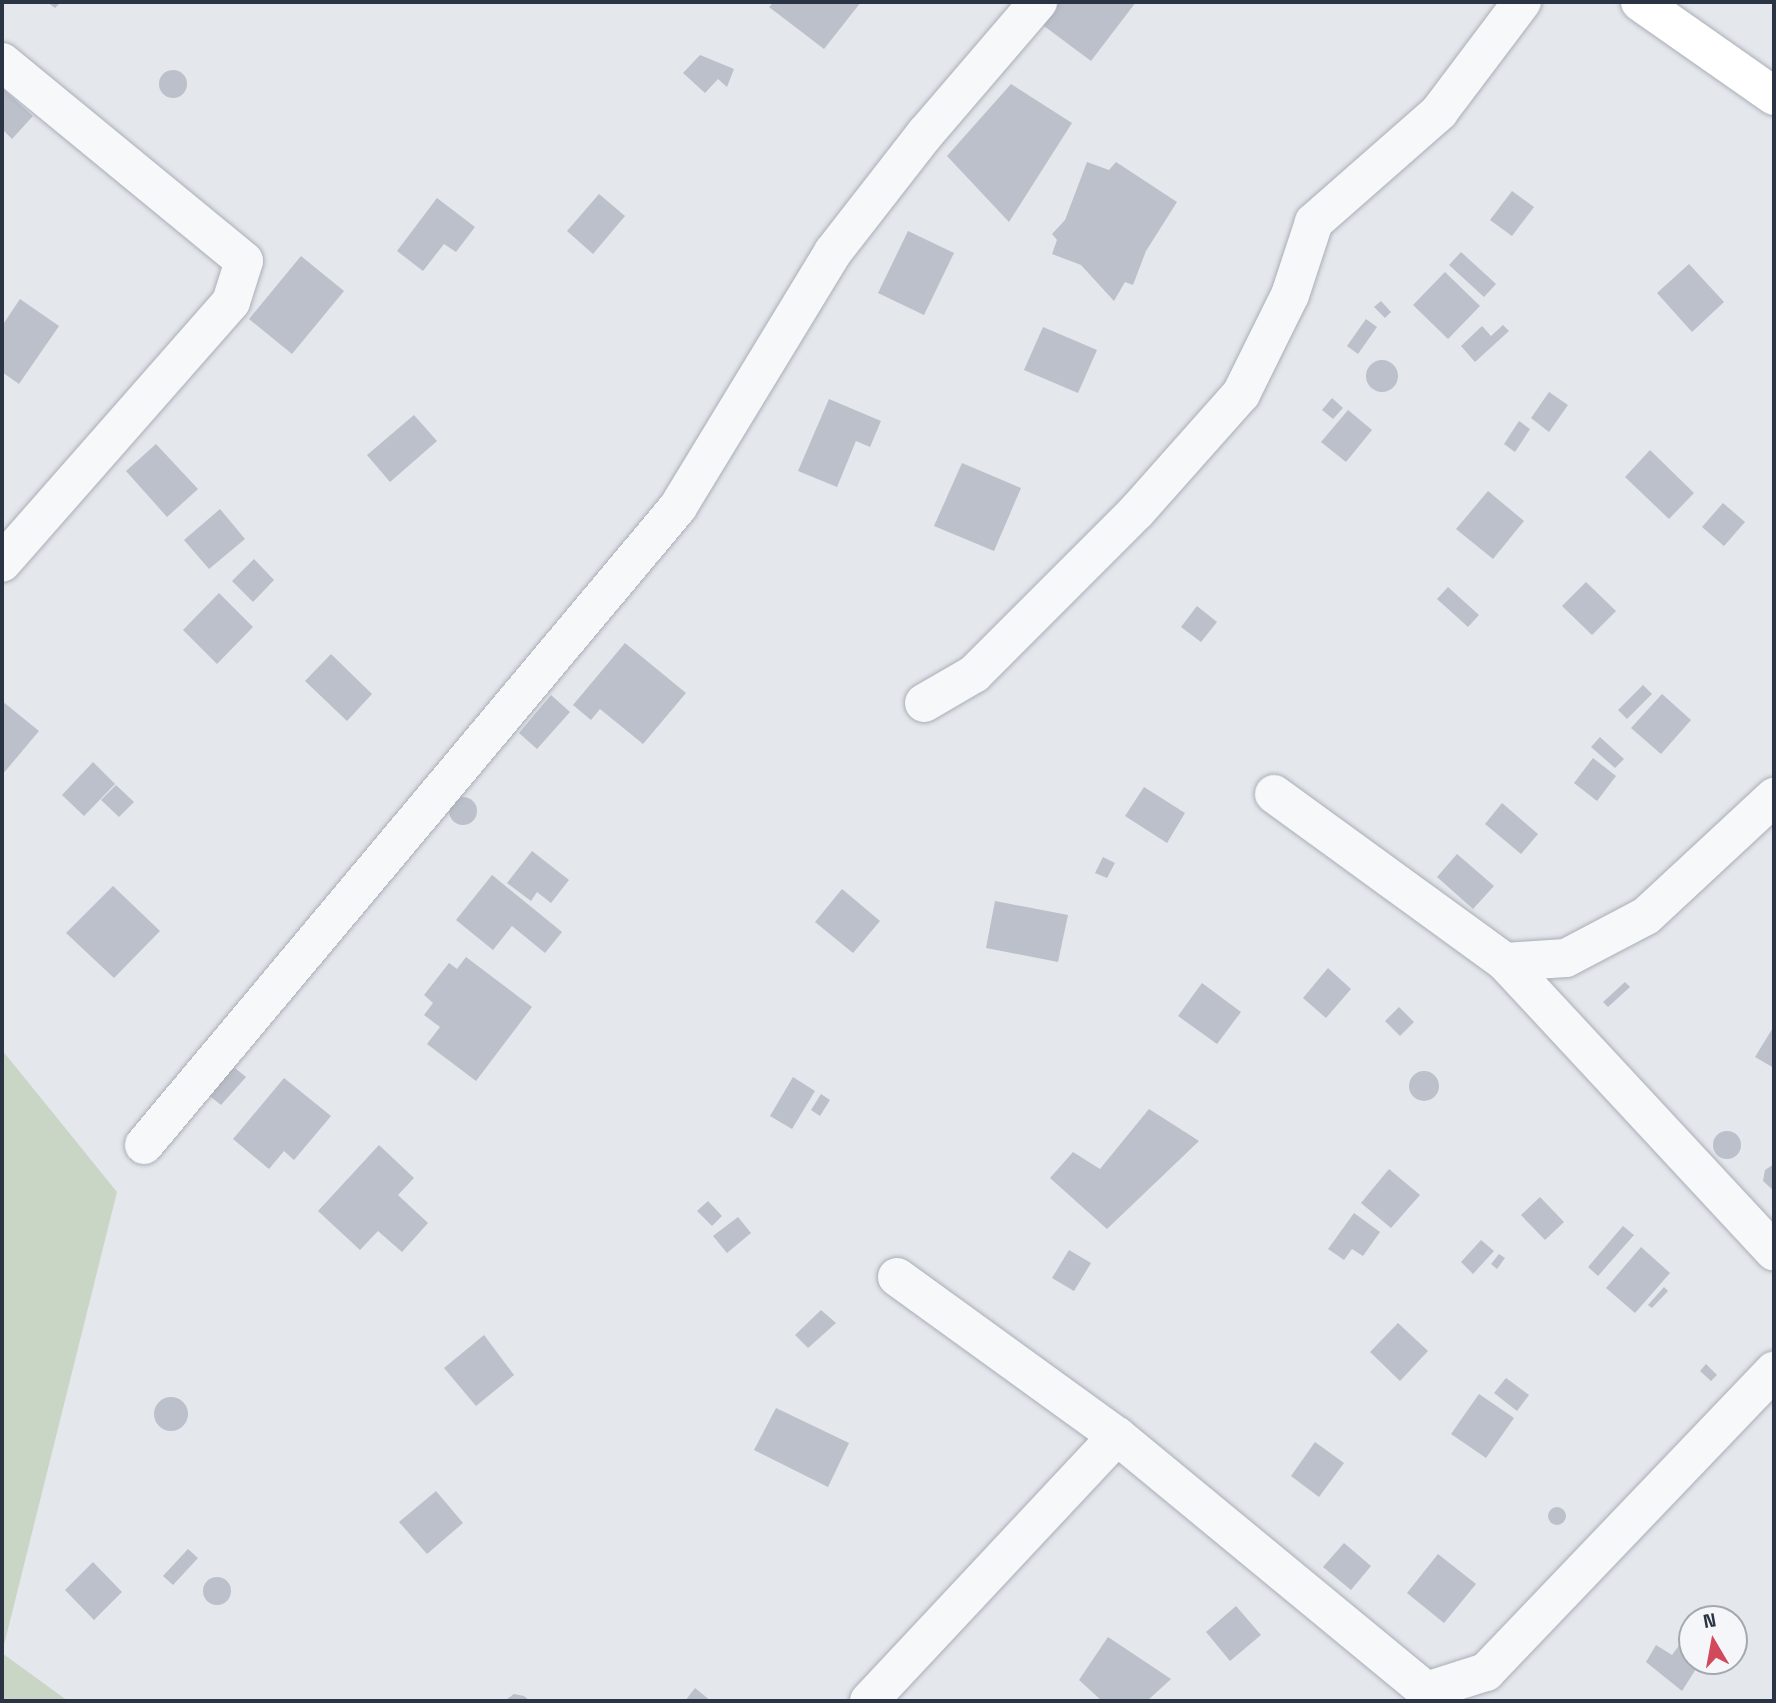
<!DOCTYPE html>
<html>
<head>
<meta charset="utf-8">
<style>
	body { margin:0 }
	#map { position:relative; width:1776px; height:1703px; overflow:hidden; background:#e4e7ec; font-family:"Space Grotesk",sans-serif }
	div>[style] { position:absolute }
	.green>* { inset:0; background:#c9d6c5 }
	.building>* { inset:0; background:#bbc0ca }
	.round { border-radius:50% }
	.roads { filter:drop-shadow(0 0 2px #a9aeb7) drop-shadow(0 0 2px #a9aeb7) }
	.minor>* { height:38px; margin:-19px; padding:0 19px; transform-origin:19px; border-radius:19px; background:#f7f8fa }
	.secondary>* { height:38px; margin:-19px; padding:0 19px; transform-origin:19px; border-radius:19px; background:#fff }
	span { translate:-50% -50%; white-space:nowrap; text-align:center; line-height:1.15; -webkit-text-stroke:6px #f4f6f9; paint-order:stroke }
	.frame { position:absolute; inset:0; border:4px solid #2b3445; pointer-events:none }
	.north { position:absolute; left:1678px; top:1605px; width:70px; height:70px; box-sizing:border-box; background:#f4f6f9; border:2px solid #a4a8b1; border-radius:50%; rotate:350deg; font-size:19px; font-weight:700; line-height:28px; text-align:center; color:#2b3445 }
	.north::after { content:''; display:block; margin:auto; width:24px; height:32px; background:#d1495b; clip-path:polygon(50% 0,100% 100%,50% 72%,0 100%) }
</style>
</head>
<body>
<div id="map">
	<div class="green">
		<div style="clip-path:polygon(2px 1050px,117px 1192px,2px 1653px,68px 1701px,2px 1701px)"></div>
	</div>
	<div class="building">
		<div style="clip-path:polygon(47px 2px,61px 2px,55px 8px)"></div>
		<div style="clip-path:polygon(774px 2px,861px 2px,824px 49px,769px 7px)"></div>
		<div style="clip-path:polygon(1055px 2px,1136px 2px,1091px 61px,1040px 23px)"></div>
		<div style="clip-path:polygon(700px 55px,734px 69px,727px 87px,718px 79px,705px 93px,683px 73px)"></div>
		<div class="round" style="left:159px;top:70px;width:28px;height:28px"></div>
		<div style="clip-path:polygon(1011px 84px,1072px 123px,1009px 222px,947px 156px)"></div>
		<div style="clip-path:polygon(2px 88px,33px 116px,12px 139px,2px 129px)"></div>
		<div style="clip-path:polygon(1087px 162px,1109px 170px,1116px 162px,1177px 202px,1146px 251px,1133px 285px,1125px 282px,1114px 301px,1081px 265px,1052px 254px,1057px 240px,1052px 234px,1065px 220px)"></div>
		<div style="clip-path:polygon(1512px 191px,1534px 207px,1512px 236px,1490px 220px)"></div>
		<div style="clip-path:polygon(599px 194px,625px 216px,593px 254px,567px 231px)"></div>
		<div style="clip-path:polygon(437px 198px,475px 227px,456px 252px,444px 244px,423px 271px,397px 251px)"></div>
		<div style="clip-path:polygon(908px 231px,954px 253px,924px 315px,878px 293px)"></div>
		<div style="clip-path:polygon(1461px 252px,1496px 284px,1484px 297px,1449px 265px)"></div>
		<div style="clip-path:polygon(301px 256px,344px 291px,292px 354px,249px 319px)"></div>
		<div style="clip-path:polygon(1689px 264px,1724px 302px,1692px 332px,1657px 293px)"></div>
		<div style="clip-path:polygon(1445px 272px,1480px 306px,1448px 339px,1413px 305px)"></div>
		<div style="clip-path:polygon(20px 299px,59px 326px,19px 384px,2px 372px,2px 326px)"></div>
		<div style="clip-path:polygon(1381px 301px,1391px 312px,1385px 318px,1374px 307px)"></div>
		<div style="clip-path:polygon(1366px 319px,1377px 327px,1358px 354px,1347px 346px)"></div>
		<div style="clip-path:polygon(1503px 325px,1509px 331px,1475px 362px,1461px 346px,1482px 326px,1491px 336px)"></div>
		<div style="clip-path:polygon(1043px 327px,1097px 350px,1078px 393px,1024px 370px)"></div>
		<div class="round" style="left:1366px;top:360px;width:32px;height:32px"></div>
		<div style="clip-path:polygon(1549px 392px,1568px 405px,1549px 432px,1531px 418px)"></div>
		<div style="clip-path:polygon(1332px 398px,1343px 408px,1333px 419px,1322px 410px)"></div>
		<div style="clip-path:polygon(829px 399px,881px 421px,870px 447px,856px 441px,837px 487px,798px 471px)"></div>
		<div style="clip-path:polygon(1348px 410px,1372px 430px,1346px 462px,1321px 442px)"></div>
		<div style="clip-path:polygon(414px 415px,437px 441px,390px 482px,367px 455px)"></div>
		<div style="clip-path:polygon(1519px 421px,1530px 429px,1515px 452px,1504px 444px)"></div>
		<div style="clip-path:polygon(156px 444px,198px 489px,167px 517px,126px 471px)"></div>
		<div style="clip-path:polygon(1650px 450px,1694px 493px,1669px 519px,1625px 477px)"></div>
		<div style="clip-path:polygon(962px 463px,1021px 488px,994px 551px,934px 526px)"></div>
		<div style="clip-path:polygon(1488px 491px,1524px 521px,1493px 559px,1456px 529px)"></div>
		<div style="clip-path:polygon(1723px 503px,1745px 522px,1724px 546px,1702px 527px)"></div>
		<div style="clip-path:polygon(220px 509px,245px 539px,209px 569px,184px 540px)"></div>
		<div style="clip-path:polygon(254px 559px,274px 580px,253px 602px,232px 581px)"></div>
		<div style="clip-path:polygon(1586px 582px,1616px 611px,1592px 635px,1562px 606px)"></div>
		<div style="clip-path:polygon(1448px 587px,1479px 615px,1468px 627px,1437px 599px)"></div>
		<div style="clip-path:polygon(219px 593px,253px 627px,217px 664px,183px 630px)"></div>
		<div style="clip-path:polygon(1197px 606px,1217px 622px,1201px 642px,1181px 627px)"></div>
		<div style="clip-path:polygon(625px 643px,686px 693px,643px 744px,600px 709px,591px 720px,573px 705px)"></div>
		<div style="clip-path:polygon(331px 654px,372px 694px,347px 721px,305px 681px)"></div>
		<div style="clip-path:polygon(1643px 685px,1652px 694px,1627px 719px,1618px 710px)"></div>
		<div style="clip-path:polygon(1662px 694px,1691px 720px,1661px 754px,1631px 728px)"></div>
		<div style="clip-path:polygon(551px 695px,570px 712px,537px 749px,519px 733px)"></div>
		<div style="clip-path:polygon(2px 701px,39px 731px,2px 775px)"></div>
		<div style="clip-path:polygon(1600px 737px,1624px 759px,1615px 768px,1591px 747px)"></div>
		<div style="clip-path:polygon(1593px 758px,1616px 776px,1597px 801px,1574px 783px)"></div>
		<div style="clip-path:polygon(93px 762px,115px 784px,84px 816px,62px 795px)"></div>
		<div style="clip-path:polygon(116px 785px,134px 802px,119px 817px,101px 800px)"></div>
		<div style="clip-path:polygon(1144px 787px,1185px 813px,1167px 843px,1125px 816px)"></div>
		<div class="round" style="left:449px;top:797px;width:28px;height:28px"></div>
		<div style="clip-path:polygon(1502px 803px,1538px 834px,1521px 854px,1485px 824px)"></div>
		<div style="clip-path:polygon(532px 851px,569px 880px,551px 903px,537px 892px,531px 901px,507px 883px)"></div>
		<div style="clip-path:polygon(1457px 854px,1494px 886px,1473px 909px,1437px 877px)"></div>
		<div style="clip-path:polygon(1103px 857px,1115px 863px,1107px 878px,1095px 873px)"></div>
		<div style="clip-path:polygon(492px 875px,562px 932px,545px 953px,512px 926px,493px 950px,456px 920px)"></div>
		<div style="clip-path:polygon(113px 886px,160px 931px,114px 978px,66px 933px)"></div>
		<div style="clip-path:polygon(842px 889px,880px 921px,853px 953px,815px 922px)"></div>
		<div style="clip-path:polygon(995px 901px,1068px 915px,1058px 962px,986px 948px)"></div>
		<div style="clip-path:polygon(466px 957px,532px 1007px,476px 1081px,427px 1044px,440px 1027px,424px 1015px,433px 1003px,424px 995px,449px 963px,457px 969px)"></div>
		<div style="clip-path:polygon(1328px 968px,1351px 989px,1326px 1018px,1303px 998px)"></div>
		<div style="clip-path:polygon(1625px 982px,1630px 987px,1608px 1007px,1603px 1002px)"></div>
		<div style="clip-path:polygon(1202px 983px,1241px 1012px,1217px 1044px,1178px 1016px)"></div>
		<div style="clip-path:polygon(1399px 1007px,1414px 1022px,1400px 1036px,1385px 1021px)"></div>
		<div style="clip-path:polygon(1774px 1026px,1774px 1068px,1755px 1057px)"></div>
		<div style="clip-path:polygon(230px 1064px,246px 1077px,221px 1105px,206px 1093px)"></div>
		<div class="round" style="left:1409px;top:1071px;width:30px;height:30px"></div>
		<div style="clip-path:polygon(793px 1077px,815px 1091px,792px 1129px,770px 1116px)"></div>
		<div style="clip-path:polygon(284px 1078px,331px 1116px,294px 1160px,284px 1151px,269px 1169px,233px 1139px)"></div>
		<div style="clip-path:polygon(821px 1094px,830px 1100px,820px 1116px,811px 1110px)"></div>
		<div style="clip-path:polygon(1149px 1109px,1199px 1141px,1107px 1229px,1050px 1178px,1073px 1152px,1100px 1169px)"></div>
		<div class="round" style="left:1713px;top:1131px;width:28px;height:28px"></div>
		<div style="clip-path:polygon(379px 1145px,414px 1178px,398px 1195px,428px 1223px,402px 1252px,378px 1231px,360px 1250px,318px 1211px)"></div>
		<div style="clip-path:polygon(1774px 1164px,1774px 1191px,1763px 1181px,1765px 1170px)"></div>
		<div style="clip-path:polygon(1389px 1169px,1420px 1195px,1391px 1228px,1361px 1203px)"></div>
		<div style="clip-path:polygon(1540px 1197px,1564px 1222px,1545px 1240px,1521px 1215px)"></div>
		<div style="clip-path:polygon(708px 1201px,722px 1216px,712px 1226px,697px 1211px)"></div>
		<div style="clip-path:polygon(1354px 1213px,1380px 1232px,1363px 1256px,1352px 1249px,1344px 1260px,1328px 1249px)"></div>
		<div style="clip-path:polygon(738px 1217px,751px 1233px,727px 1253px,713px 1236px)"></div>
		<div style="clip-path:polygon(1623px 1226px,1634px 1235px,1598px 1276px,1588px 1267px)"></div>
		<div style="clip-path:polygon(1481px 1240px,1494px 1251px,1473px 1274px,1461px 1262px)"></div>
		<div style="clip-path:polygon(1641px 1247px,1670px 1273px,1635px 1313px,1606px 1288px)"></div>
		<div style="clip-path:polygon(1069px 1250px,1091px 1263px,1074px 1291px,1052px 1278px)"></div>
		<div style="clip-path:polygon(1499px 1254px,1505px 1258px,1497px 1269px,1491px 1264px)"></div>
		<div style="clip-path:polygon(1664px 1287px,1668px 1291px,1652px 1308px,1648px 1305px)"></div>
		<div style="clip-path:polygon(821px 1310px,836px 1323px,808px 1348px,795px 1335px)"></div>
		<div style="clip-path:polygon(1398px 1323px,1428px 1351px,1400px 1381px,1370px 1352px)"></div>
		<div style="clip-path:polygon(484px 1335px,514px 1375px,476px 1406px,444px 1368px)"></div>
		<div style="clip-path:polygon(1706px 1364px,1717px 1375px,1711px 1381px,1700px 1371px)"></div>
		<div style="clip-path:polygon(1506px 1378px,1529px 1395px,1517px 1411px,1494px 1393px)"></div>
		<div style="clip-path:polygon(1479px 1394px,1514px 1418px,1486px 1458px,1451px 1434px)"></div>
		<div class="round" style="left:154px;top:1397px;width:34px;height:34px"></div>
		<div style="clip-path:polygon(776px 1408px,849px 1443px,828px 1487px,754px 1450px)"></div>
		<div style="clip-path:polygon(1315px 1442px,1344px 1463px,1319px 1497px,1291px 1476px)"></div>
		<div style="clip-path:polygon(436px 1491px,463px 1523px,427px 1554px,399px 1522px)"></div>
		<div class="round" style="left:1548px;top:1507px;width:18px;height:18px"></div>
		<div style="clip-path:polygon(1344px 1543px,1371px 1566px,1351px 1590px,1323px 1567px)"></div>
		<div style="clip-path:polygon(188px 1549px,198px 1558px,173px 1585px,163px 1576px)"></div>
		<div style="clip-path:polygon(1438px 1554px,1476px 1584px,1444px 1623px,1407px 1593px)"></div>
		<div style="clip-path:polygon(93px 1562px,122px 1592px,94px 1620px,65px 1590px)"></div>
		<div class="round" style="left:203px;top:1577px;width:28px;height:28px"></div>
		<div style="clip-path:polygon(1236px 1606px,1261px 1635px,1230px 1661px,1206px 1632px)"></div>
		<div style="clip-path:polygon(1108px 1637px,1171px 1679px,1147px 1701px,1102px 1701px,1079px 1680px)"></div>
		<div style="clip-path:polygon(1680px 1644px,1692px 1651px,1692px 1661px,1701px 1661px,1682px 1691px,1646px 1662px,1656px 1645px,1672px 1655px)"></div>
		<div style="clip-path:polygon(695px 1688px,711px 1701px,685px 1701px)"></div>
		<div style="clip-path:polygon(514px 1694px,524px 1696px,530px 1701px,504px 1701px)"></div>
	</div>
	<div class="roads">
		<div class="minor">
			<div style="left:2px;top:62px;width:313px;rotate:39.4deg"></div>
			<div style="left:244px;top:261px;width:43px;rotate:107.6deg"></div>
			<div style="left:231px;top:302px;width:347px;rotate:131.3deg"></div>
			<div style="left:924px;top:703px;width:58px;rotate:-30.1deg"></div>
			<div style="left:974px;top:674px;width:231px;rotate:-45deg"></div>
			<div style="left:1137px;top:511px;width:157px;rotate:-48.4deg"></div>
			<div style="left:1241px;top:394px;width:110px;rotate:-63.7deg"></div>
			<div style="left:1290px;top:295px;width:77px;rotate:-71.8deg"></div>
			<div style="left:1314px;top:222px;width:167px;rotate:-41.3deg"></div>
			<div style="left:1439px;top:112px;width:138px;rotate:-53deg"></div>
			<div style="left:1274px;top:794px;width:286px;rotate:36deg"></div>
			<div style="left:1505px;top:962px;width:395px;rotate:47.1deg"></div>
			<div style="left:1505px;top:962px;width:61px;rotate:-3.8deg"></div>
			<div style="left:1566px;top:958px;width:90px;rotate:-27.7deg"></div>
			<div style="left:1646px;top:916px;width:175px;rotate:-42.9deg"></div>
			<div style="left:144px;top:1145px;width:832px;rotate:-50.07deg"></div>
			<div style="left:678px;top:507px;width:298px;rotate:-58.7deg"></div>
			<div style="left:833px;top:252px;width:150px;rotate:-52.1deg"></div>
			<div style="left:925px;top:134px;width:174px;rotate:-49.4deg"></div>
			<div style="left:897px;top:1277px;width:271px;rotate:35.9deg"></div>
			<div style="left:869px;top:1701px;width:363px;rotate:-46.9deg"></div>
			<div style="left:1117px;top:1436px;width:401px;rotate:39.5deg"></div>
			<div style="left:1426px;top:1691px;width:63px;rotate:-17.6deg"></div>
			<div style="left:1486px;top:1672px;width:417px;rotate:-46.3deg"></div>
		</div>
		<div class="secondary">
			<div style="left:1640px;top:2px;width:164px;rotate:35deg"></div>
		</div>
	</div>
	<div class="frame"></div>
	<div class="north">N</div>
</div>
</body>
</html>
